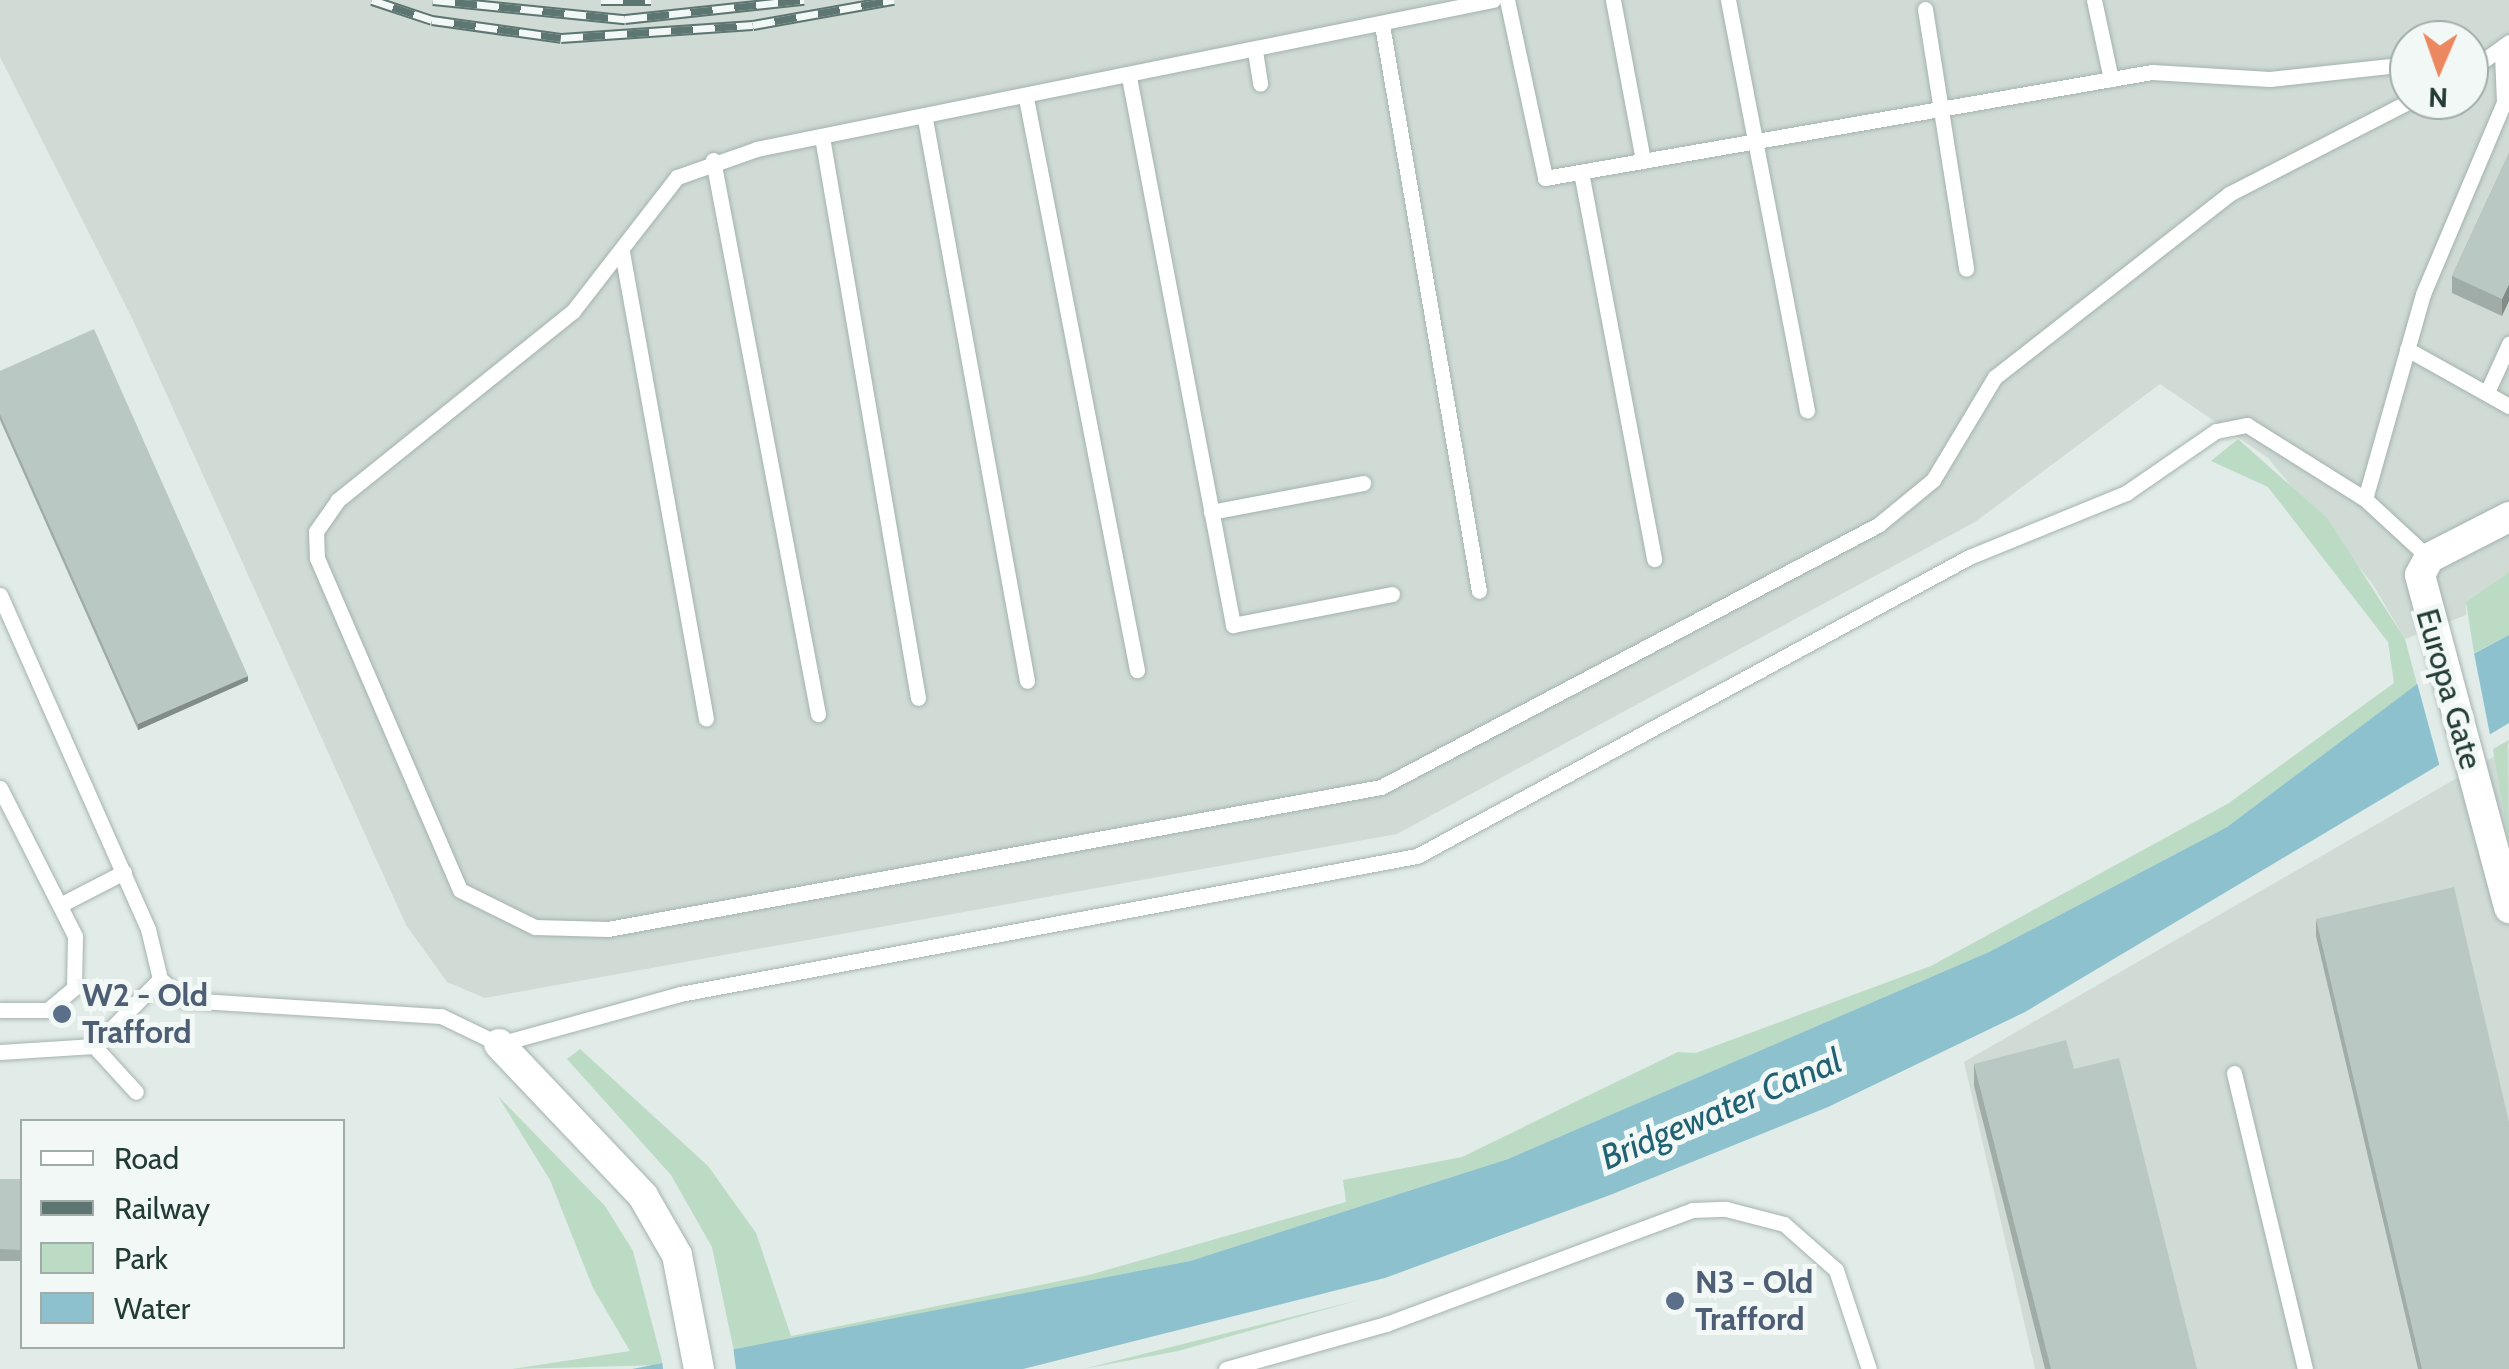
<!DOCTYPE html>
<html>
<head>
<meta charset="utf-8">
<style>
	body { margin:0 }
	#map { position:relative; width:2509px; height:1369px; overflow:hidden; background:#e1ebe7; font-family:Cabin,sans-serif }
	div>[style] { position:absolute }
	.built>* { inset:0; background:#d0dbd6 }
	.green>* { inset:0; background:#bbdbc5 }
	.water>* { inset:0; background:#8cc1cd }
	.pier>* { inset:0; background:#e1ebe7 }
	.roads { filter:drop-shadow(0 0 2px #a4b3ae) drop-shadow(0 0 2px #a4b3ae) }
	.lane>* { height:15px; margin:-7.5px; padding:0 7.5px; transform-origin:7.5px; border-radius:7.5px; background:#fff }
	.street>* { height:30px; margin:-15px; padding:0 15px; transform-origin:15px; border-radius:15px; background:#fff }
	.rail>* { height:11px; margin-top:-5.5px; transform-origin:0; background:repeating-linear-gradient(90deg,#f2f8f5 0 22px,#5d7671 0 44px); box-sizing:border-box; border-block:2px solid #5d7671 }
	.wall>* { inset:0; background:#a0aca8 }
	.shaded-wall>* { inset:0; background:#828c88 }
	.building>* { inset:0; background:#bac8c3 }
	.dots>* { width:28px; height:28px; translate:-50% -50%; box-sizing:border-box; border:5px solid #f2f8f5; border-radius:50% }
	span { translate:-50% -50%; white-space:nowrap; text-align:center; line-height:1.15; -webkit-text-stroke:10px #f2f8f5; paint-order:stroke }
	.street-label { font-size:32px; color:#223b35 }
	.service-label { font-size:32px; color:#4e5e75; font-weight:700 }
	.left { translate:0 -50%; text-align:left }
	.water-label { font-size:35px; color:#206273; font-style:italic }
	.legend { position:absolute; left:20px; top:1119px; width:325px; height:230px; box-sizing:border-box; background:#f2f8f5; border:2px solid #9faca8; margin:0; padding:12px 18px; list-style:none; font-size:30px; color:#223b35 }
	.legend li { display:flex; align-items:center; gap:20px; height:50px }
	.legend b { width:50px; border:2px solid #9faca8 }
	.north { position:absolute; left:2389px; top:20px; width:100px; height:100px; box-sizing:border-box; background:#f2f8f5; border:2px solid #9faca8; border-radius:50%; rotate:182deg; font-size:28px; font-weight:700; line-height:40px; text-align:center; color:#223b35 }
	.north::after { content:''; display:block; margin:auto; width:35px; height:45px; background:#eb8860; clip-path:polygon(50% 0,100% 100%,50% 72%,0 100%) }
</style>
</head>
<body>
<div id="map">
	<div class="built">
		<div style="clip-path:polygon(evenodd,0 0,2509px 0,2509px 572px,2466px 602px,2466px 615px,2405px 639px,2372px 583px,2268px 458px,2160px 384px,1975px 522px,1397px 834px,485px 998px,447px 982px,406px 925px,133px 320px,0 57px,0 0,2409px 40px,2469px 40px,2469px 100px,2409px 100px,2409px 40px)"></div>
		<div style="clip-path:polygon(2509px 748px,2509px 1369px,2035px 1369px,1964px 1062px)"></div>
	</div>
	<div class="green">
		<div style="clip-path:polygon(2238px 439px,2327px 518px,2405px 639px,2417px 684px,2227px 827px,1989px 952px,1508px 1159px,1190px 1261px,734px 1351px,712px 1247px,671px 1175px,567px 1059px,580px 1049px,708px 1166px,756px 1233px,791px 1336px,1089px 1275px,1346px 1202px,1343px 1180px,1462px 1157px,1678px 1052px,1696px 1053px,1931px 966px,2229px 803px,2394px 683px,2388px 642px,2268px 487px,2211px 461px)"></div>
		<div style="clip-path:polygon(2509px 572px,2509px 635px,2474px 653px,2466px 602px)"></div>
		<div style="clip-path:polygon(2509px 740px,2507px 750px,2509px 842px,2493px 749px)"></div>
		<div style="clip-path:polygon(498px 1096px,605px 1206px,633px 1251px,663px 1365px,512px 1369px,630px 1351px,593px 1288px,550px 1180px)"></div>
		<div style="clip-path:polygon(1359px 1300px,1178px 1351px,1083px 1369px)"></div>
	</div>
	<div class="water">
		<div style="clip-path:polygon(2509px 635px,2509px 723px,2025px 1012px,1828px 1107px,1610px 1195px,1385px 1278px,1023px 1369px,632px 1369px,1190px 1261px,1508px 1159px,1989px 952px,2227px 827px,2417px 684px)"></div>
	</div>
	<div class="pier">
		<div style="clip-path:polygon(2473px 648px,2491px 740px,2441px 771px,2416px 679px)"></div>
		<div style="clip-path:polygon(733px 1346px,736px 1369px,663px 1369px,662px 1360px)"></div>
	</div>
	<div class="roads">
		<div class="lane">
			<div style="left:1493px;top:0;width:751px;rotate:168.56deg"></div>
			<div style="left:757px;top:149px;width:85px;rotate:160.7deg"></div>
			<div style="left:677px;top:177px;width:170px;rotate:127.8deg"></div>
			<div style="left:573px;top:311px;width:302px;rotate:141.2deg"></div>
			<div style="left:338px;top:500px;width:38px;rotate:125deg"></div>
			<div style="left:316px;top:531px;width:27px;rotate:88deg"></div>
			<div style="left:317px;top:558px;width:361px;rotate:66.7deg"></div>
			<div style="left:460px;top:890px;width:84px;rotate:26.3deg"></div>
			<div style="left:535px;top:927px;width:73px;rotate:1.6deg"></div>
			<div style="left:608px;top:929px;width:786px;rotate:-10.41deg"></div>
			<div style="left:1381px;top:787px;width:562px;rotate:-27.8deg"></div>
			<div style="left:1878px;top:525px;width:71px;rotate:-39.3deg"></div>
			<div style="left:1933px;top:480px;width:120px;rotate:-59deg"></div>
			<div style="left:1995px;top:377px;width:297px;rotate:-38deg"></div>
			<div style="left:2229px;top:194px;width:206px;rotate:-27.2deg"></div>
			<div style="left:1507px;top:0;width:182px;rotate:77.9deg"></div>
			<div style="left:1545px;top:178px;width:616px;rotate:-9.91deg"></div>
			<div style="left:2152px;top:72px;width:118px;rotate:3.4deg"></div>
			<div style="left:2270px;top:79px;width:140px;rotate:-6.2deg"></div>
			<div style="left:1613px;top:0;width:164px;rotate:79.4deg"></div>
			<div style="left:1728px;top:0;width:418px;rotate:79.1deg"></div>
			<div style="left:2094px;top:0;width:81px;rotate:77.9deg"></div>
			<div style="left:1925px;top:9px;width:263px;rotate:81deg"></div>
			<div style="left:1382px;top:25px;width:574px;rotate:80.28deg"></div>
			<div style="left:1255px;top:51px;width:33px;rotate:81deg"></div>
			<div style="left:2469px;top:71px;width:49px;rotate:-35.9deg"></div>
			<div style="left:1129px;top:77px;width:558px;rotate:79.25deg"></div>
			<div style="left:1233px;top:625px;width:162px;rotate:-11deg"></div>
			<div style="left:1026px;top:98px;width:583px;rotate:79.02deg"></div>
			<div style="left:925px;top:119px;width:571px;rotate:79.71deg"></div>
			<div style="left:822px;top:137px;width:569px;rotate:80.29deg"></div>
			<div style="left:713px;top:160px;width:564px;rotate:79.27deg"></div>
			<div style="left:1581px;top:172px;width:394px;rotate:79.3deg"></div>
			<div style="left:622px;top:252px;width:474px;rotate:79.8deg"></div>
			<div style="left:2407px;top:349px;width:117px;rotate:29.2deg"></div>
			<div style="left:2488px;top:390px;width:51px;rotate:-65.5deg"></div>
			<div style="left:2365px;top:499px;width:213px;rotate:-74.2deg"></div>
			<div style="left:2423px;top:294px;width:208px;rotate:-67.1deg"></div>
			<div style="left:2504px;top:102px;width:48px;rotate:-92.4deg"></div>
			<div style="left:1211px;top:512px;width:155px;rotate:-10.8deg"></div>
			<div style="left:0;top:595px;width:365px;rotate:66.1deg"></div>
			<div style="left:148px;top:929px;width:51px;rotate:76.5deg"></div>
			<div style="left:160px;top:979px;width:32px;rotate:41deg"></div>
			<div style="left:184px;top:1000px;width:257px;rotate:3.6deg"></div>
			<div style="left:441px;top:1016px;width:64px;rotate:25.8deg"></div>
			<div style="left:499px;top:1044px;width:188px;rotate:-15.4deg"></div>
			<div style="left:680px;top:994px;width:750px;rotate:-10.61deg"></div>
			<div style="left:1417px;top:856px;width:628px;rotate:-28.44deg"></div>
			<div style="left:1969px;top:557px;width:170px;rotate:-22.2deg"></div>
			<div style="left:2126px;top:493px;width:109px;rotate:-34.6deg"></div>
			<div style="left:2216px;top:431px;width:32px;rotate:-11deg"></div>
			<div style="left:2247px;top:425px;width:139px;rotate:32.1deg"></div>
			<div style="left:2365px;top:499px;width:87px;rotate:42.7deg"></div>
			<div style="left:0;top:788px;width:166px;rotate:63.1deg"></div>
			<div style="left:75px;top:936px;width:52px;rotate:91.1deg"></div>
			<div style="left:74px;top:988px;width:34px;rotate:140deg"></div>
			<div style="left:48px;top:1010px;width:48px;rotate:180deg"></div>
			<div style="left:60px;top:905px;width:72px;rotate:-27.3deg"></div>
			<div style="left:94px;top:1046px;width:62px;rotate:47.6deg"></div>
			<div style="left:0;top:1052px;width:94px;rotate:-3.7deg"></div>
			<div style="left:94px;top:1046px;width:94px;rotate:-45.4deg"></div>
			<div style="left:2234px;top:1073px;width:304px;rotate:76.5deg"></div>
			<div style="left:1226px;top:1369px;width:166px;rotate:-15.7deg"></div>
			<div style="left:1386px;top:1324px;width:327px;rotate:-20.4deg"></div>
			<div style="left:1692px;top:1210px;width:34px;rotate:-2deg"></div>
			<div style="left:1726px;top:1209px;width:60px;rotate:14.5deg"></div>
			<div style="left:1784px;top:1224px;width:69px;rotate:41.5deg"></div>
			<div style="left:1836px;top:1270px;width:104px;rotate:71.6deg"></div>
		</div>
		<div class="street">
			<div style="left:2509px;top:517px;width:90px;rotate:152.9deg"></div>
			<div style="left:2429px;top:558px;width:19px;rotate:118deg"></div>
			<div style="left:2420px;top:575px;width:345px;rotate:75deg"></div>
			<div style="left:499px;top:1044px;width:209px;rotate:46.5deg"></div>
			<div style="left:643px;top:1196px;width:68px;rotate:60deg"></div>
			<div style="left:677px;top:1255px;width:116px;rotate:79.1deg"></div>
		</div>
	</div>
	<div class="rail">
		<div style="left:372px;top:0;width:63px;rotate:18.4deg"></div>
		<div style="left:432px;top:20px;width:130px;rotate:7.9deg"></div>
		<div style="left:561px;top:38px;width:192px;rotate:-3.9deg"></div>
		<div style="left:753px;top:25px;width:143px;rotate:-10.1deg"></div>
		<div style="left:433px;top:0;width:193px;rotate:5.7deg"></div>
		<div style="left:625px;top:19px;width:180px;rotate:-6.1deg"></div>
		<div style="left:601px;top:0;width:50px"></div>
	</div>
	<div class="wall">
		<div style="clip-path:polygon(2509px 153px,2502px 316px,2452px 293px,2452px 276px)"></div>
		<div style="clip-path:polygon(0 371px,248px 681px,138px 730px,0 420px)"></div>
		<div style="clip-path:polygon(2316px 919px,2509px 1369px,2418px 1369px,2316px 936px)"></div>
		<div style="clip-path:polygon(1974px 1064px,2074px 1069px,2197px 1369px,2045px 1369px,1974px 1086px)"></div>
		<div style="clip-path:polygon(0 1179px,22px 1179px,22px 1261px,0 1261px)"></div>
	</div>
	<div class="shaded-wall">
		<div style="clip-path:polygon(2509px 284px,2509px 301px,2502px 316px,2502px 299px)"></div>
		<div style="clip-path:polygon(248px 676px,248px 681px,138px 730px,138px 724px)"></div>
	</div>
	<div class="building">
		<div style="clip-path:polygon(2509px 153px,2509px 284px,2502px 299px,2452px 276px)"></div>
		<div style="clip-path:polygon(94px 329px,248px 676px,138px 724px,0 414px,0 371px)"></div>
		<div style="clip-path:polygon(2454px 887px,2509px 1122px,2509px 1369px,2422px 1369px,2316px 919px)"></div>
		<div style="clip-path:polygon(2066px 1040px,2074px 1069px,2119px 1058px,2197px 1369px,2051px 1369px,1974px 1064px)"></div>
		<div style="clip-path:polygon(0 1179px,22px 1179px,22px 1250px,0 1249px)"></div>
	</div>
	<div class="dots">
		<div style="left:62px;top:1014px;background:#5c6f8a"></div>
		<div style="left:1675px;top:1301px;background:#5c6f8a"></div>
	</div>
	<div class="street-label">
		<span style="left:2449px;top:689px;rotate:74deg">Europa Gate</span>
	</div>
	<div class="service-label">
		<span class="left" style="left:82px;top:1014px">W2 - Old<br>Trafford</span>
		<span class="left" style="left:1695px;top:1301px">N3 - Old<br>Trafford</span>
	</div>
	<div class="water-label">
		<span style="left:1721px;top:1109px;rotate:-23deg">Bridgewater Canal</span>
	</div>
	<ul class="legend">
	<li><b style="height:12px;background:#fff"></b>Road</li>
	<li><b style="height:12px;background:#5d7671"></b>Railway</li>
	<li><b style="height:28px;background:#bbdbc5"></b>Park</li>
	<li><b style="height:28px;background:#8cc1cd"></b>Water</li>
	</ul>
	<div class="north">N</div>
</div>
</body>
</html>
